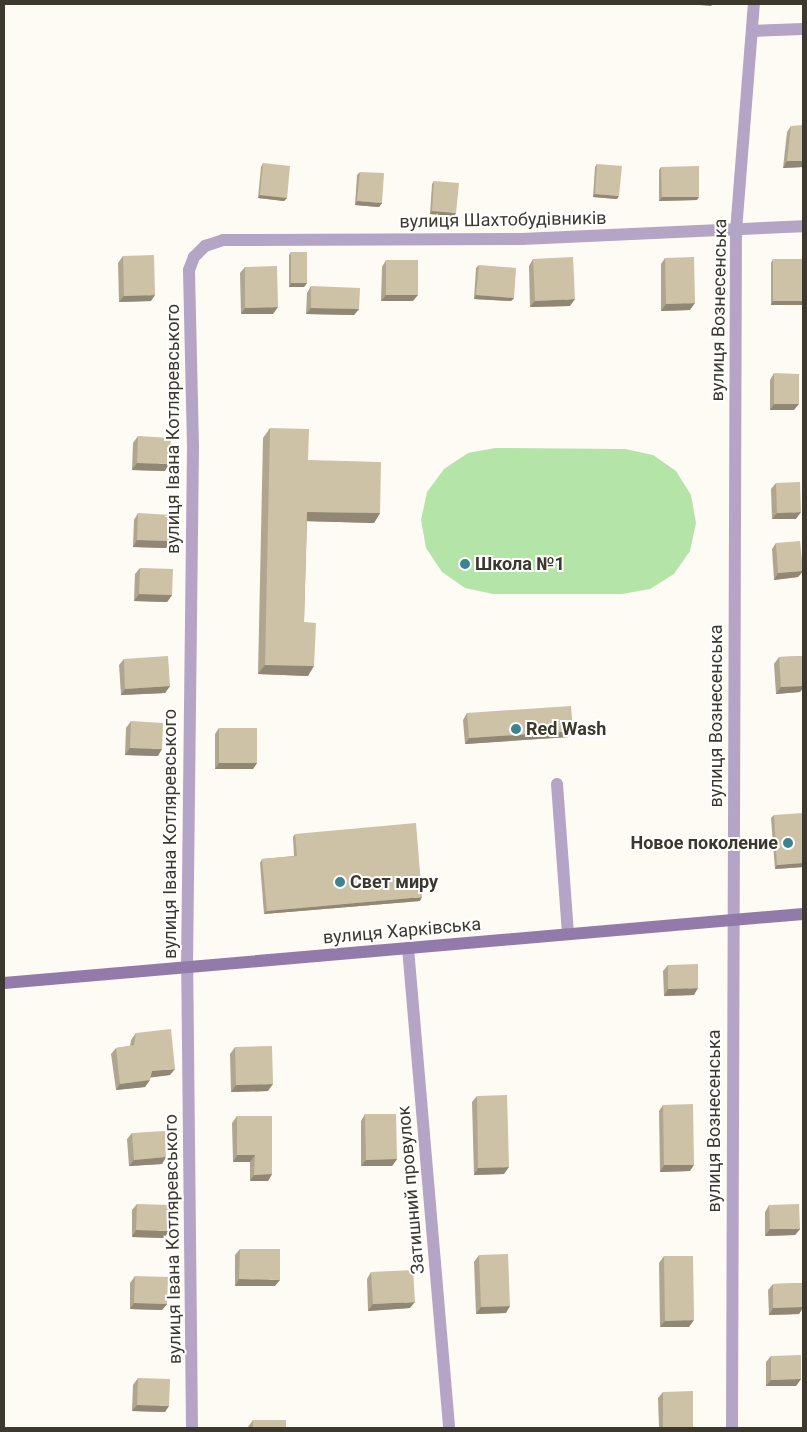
<!DOCTYPE html>
<html>
<head>
<meta charset="utf-8">
<style>
	body { margin:0 }
	#map { position:relative; width:807px; height:1432px; overflow:hidden; background:#fefbf5; font-family:Roboto,sans-serif }
	div>[style] { position:absolute }
	.green>* { inset:0; background:#b5e4a9 }
	.street>* { height:12px; margin:-6px; padding:0 6px; transform-origin:6px; border-radius:6px; background:#b4a5c6 }
	.secondary>* { height:12px; margin:-6px; padding:0 6px; transform-origin:6px; border-radius:6px; background:#927baa }
	.wall>* { inset:0; background:#b0a68f }
	.shaded-wall>* { inset:0; background:#908774 }
	.building>* { inset:0; background:#cdc1a6 }
	.dots>* { width:14px; height:14px; translate:-50% -50%; box-sizing:border-box; border:2px solid #fff; border-radius:50% }
	span { translate:-50% -50%; white-space:nowrap; text-align:center; line-height:1.15; -webkit-text-stroke:4px #fff; paint-order:stroke }
	.street-label { font-size:18px; color:#3d382d }
	.poi-label { font-size:18px; color:#3d382d; font-weight:700 }
	.left { translate:0 -50%; text-align:left }
	.right { translate:-100% -50%; text-align:right }
	.frame { position:absolute; inset:0; border:5px solid #3d382d; pointer-events:none }
</style>
</head>
<body>
<div id="map">
	<div class="green">
		<div style="clip-path:polygon(495px 448px,625px 449px,653px 455px,676px 471px,691px 495px,696px 523px,690px 551px,674px 574px,650px 589px,622px 594px,493px 594px,465px 588px,442px 572px,426px 548px,421px 520px,427px 492px,444px 469px,468px 453px)"></div>
	</div>
	<div class="street">
		<div style="left:752px;top:31px;width:51px;rotate:-2.2deg"></div>
		<div style="left:557px;top:784px;width:150px;rotate:85.8deg"></div>
		<div style="left:408px;top:948px;width:482px;rotate:85.1deg"></div>
		<div style="left:192px;top:1428px;width:461px;rotate:-90.6deg"></div>
		<div style="left:187px;top:967px;width:520px;rotate:-89.34deg"></div>
		<div style="left:193px;top:447px;width:177px;rotate:-91.3deg"></div>
		<div style="left:189px;top:270px;width:14px;rotate:-69deg"></div>
		<div style="left:194px;top:257px;width:16px;rotate:-45deg"></div>
		<div style="left:205px;top:246px;width:19px;rotate:-18deg"></div>
		<div style="left:223px;top:240px;width:299px;rotate:-0.2deg"></div>
		<div style="left:522px;top:239px;width:281px;rotate:-2.6deg"></div>
		<div style="left:732px;top:1428px;width:1197px;rotate:-89.81deg"></div>
		<div style="left:736px;top:231px;width:228px;rotate:-85.5deg"></div>
	</div>
	<div class="secondary">
		<div style="left:4px;top:983px;width:802px;rotate:-4.94deg"></div>
	</div>
	<div class="wall">
		<div style="clip-path:polygon(791px 126px,803px 167px,783px 168px,787px 132px)"></div>
		<div style="clip-path:polygon(263px 163px,287px 198px,284px 201px,258px 198px,261px 167px)"></div>
		<div style="clip-path:polygon(597px 164px,617px 199px,593px 197px,595px 167px)"></div>
		<div style="clip-path:polygon(661px 167px,697px 200px,659px 201px,659px 170px)"></div>
		<div style="clip-path:polygon(360px 172px,382px 203px,379px 207px,355px 205px,357px 175px)"></div>
		<div style="clip-path:polygon(434px 181px,454px 216px,430px 214px,432px 184px)"></div>
		<div style="clip-path:polygon(291px 252px,307px 283px,304px 287px,289px 287px,289px 255px)"></div>
		<div style="clip-path:polygon(123px 256px,151px 301px,119px 302px,118px 263px)"></div>
		<div style="clip-path:polygon(665px 258px,690px 310px,661px 311px,661px 264px)"></div>
		<div style="clip-path:polygon(533px 259px,570px 306px,530px 307px,529px 266px)"></div>
		<div style="clip-path:polygon(773px 259px,803px 259px,803px 305px,771px 305px,771px 263px)"></div>
		<div style="clip-path:polygon(386px 260px,413px 301px,381px 301px,382px 267px)"></div>
		<div style="clip-path:polygon(479px 265px,514px 298px,511px 301px,474px 299px,476px 268px)"></div>
		<div style="clip-path:polygon(245px 267px,273px 314px,241px 314px,240px 273px)"></div>
		<div style="clip-path:polygon(311px 286px,359px 309px,354px 315px,306px 314px,307px 293px)"></div>
		<div style="clip-path:polygon(774px 373px,794px 410px,770px 410px,770px 380px)"></div>
		<div style="clip-path:polygon(270px 428px,308px 460px,380px 513px,374px 523px,307px 521px,304px 622px,308px 676px,258px 674px,263px 438px)"></div>
		<div style="clip-path:polygon(138px 436px,165px 471px,132px 470px,133px 443px)"></div>
		<div style="clip-path:polygon(776px 483px,796px 519px,772px 519px,771px 489px)"></div>
		<div style="clip-path:polygon(138px 513px,170px 541px,166px 548px,133px 547px,134px 520px)"></div>
		<div style="clip-path:polygon(776px 543px,803px 571px,798px 577px,774px 580px,772px 549px)"></div>
		<div style="clip-path:polygon(140px 568px,172px 595px,167px 602px,134px 601px,135px 574px)"></div>
		<div style="clip-path:polygon(803px 656px,803px 688px,800px 692px,776px 694px,774px 664px,779px 657px)"></div>
		<div style="clip-path:polygon(124px 659px,170px 686px,165px 693px,121px 695px,119px 665px)"></div>
		<div style="clip-path:polygon(467px 713px,569px 737px,465px 744px,463px 720px)"></div>
		<div style="clip-path:polygon(131px 721px,158px 756px,125px 755px,126px 728px)"></div>
		<div style="clip-path:polygon(219px 728px,257px 763px,253px 769px,215px 769px,215px 734px)"></div>
		<div style="clip-path:polygon(774px 815px,803px 867px,775px 869px,771px 818px)"></div>
		<div style="clip-path:polygon(295px 834px,420px 901px,264px 914px,260px 863px,262px 859px,294px 856px,293px 837px)"></div>
		<div style="clip-path:polygon(668px 965px,694px 995px,664px 996px,663px 971px)"></div>
		<div style="clip-path:polygon(136px 1033px,170px 1075px,151px 1077px,145px 1087px,116px 1090px,111px 1054px,116px 1048px,130px 1046px,131px 1040px)"></div>
		<div style="clip-path:polygon(235px 1047px,268px 1091px,231px 1092px,230px 1054px)"></div>
		<div style="clip-path:polygon(477px 1096px,504px 1174px,474px 1175px,472px 1102px)"></div>
		<div style="clip-path:polygon(663px 1105px,690px 1171px,660px 1172px,659px 1111px)"></div>
		<div style="clip-path:polygon(365px 1114px,397px 1159px,392px 1166px,361px 1166px,361px 1121px)"></div>
		<div style="clip-path:polygon(237px 1116px,272px 1174px,268px 1181px,250px 1181px,250px 1162px,233px 1162px,232px 1123px)"></div>
		<div style="clip-path:polygon(132px 1133px,166px 1157px,162px 1164px,129px 1166px,127px 1139px)"></div>
		<div style="clip-path:polygon(137px 1204px,164px 1238px,132px 1237px,132px 1210px)"></div>
		<div style="clip-path:polygon(769px 1205px,800px 1229px,795px 1235px,765px 1236px,765px 1212px)"></div>
		<div style="clip-path:polygon(240px 1249px,275px 1286px,235px 1286px,235px 1255px)"></div>
		<div style="clip-path:polygon(479px 1255px,506px 1313px,476px 1314px,474px 1262px)"></div>
		<div style="clip-path:polygon(664px 1256px,689px 1327px,660px 1327px,659px 1263px)"></div>
		<div style="clip-path:polygon(371px 1272px,410px 1308px,368px 1311px,367px 1279px)"></div>
		<div style="clip-path:polygon(135px 1276px,167px 1304px,162px 1310px,130px 1309px,130px 1283px)"></div>
		<div style="clip-path:polygon(803px 1283px,803px 1308px,799px 1314px,769px 1315px,768px 1290px,773px 1284px)"></div>
		<div style="clip-path:polygon(771px 1356px,801px 1379px,796px 1386px,766px 1386px,766px 1362px)"></div>
		<div style="clip-path:polygon(138px 1378px,165px 1412px,132px 1411px,133px 1385px)"></div>
		<div style="clip-path:polygon(663px 1392px,693px 1428px,659px 1428px,658px 1398px)"></div>
		<div style="clip-path:polygon(253px 1420px,286px 1428px,248px 1428px,248px 1427px)"></div>
	</div>
	<div class="shaded-wall">
		<div style="clip-path:polygon(687px 4px,713px 4px,711px 6px)"></div>
		<div style="clip-path:polygon(787px 161px,803px 161px,803px 167px,783px 168px)"></div>
		<div style="clip-path:polygon(595px 194px,619px 196px,617px 199px,593px 197px)"></div>
		<div style="clip-path:polygon(260px 195px,287px 198px,284px 201px,258px 198px)"></div>
		<div style="clip-path:polygon(662px 197px,699px 197px,697px 200px,659px 201px)"></div>
		<div style="clip-path:polygon(357px 201px,382px 203px,379px 207px,355px 205px)"></div>
		<div style="clip-path:polygon(432px 211px,456px 213px,454px 216px,430px 214px)"></div>
		<div style="clip-path:polygon(291px 283px,307px 283px,304px 287px,289px 287px)"></div>
		<div style="clip-path:polygon(155px 295px,151px 301px,119px 302px,124px 296px)"></div>
		<div style="clip-path:polygon(386px 295px,418px 295px,413px 301px,381px 301px)"></div>
		<div style="clip-path:polygon(476px 295px,514px 298px,511px 301px,474px 299px)"></div>
		<div style="clip-path:polygon(575px 299px,570px 306px,530px 307px,535px 301px)"></div>
		<div style="clip-path:polygon(773px 301px,803px 301px,803px 305px,771px 305px)"></div>
		<div style="clip-path:polygon(695px 303px,690px 310px,661px 311px,666px 304px)"></div>
		<div style="clip-path:polygon(278px 307px,273px 314px,241px 314px,245px 308px)"></div>
		<div style="clip-path:polygon(311px 308px,359px 309px,354px 315px,306px 314px)"></div>
		<div style="clip-path:polygon(774px 404px,799px 404px,794px 410px,770px 410px)"></div>
		<div style="clip-path:polygon(137px 463px,169px 464px,165px 471px,132px 470px)"></div>
		<div style="clip-path:polygon(307px 512px,380px 513px,374px 523px,300px 521px)"></div>
		<div style="clip-path:polygon(801px 512px,796px 519px,772px 519px,777px 513px)"></div>
		<div style="clip-path:polygon(137px 540px,170px 541px,166px 548px,133px 547px)"></div>
		<div style="clip-path:polygon(803px 571px,798px 577px,774px 580px,778px 573px)"></div>
		<div style="clip-path:polygon(139px 594px,172px 595px,167px 602px,134px 601px)"></div>
		<div style="clip-path:polygon(265px 665px,314px 666px,308px 676px,258px 674px)"></div>
		<div style="clip-path:polygon(170px 686px,165px 693px,121px 695px,125px 689px)"></div>
		<div style="clip-path:polygon(803px 686px,803px 688px,800px 692px,776px 694px,781px 687px)"></div>
		<div style="clip-path:polygon(573px 731px,569px 737px,465px 744px,469px 738px)"></div>
		<div style="clip-path:polygon(130px 748px,162px 749px,158px 756px,125px 755px)"></div>
		<div style="clip-path:polygon(219px 763px,257px 763px,253px 769px,215px 769px)"></div>
		<div style="clip-path:polygon(803px 863px,803px 867px,775px 869px,777px 865px)"></div>
		<div style="clip-path:polygon(422px 897px,420px 901px,264px 914px,267px 911px)"></div>
		<div style="clip-path:polygon(698px 988px,694px 995px,664px 996px,668px 989px)"></div>
		<div style="clip-path:polygon(175px 1069px,170px 1075px,147px 1078px,152px 1071px)"></div>
		<div style="clip-path:polygon(150px 1080px,145px 1087px,116px 1090px,120px 1084px)"></div>
		<div style="clip-path:polygon(273px 1084px,268px 1091px,231px 1092px,236px 1085px)"></div>
		<div style="clip-path:polygon(237px 1155px,255px 1155px,250px 1162px,233px 1162px)"></div>
		<div style="clip-path:polygon(166px 1157px,162px 1164px,129px 1166px,134px 1160px)"></div>
		<div style="clip-path:polygon(397px 1159px,392px 1166px,361px 1166px,366px 1160px)"></div>
		<div style="clip-path:polygon(664px 1165px,694px 1165px,690px 1171px,660px 1172px)"></div>
		<div style="clip-path:polygon(509px 1167px,504px 1174px,474px 1175px,478px 1168px)"></div>
		<div style="clip-path:polygon(272px 1174px,268px 1181px,250px 1181px,254px 1175px)"></div>
		<div style="clip-path:polygon(770px 1229px,800px 1229px,795px 1235px,765px 1236px)"></div>
		<div style="clip-path:polygon(136px 1230px,169px 1231px,164px 1238px,132px 1237px)"></div>
		<div style="clip-path:polygon(239px 1279px,280px 1280px,275px 1286px,235px 1286px)"></div>
		<div style="clip-path:polygon(415px 1302px,410px 1308px,368px 1311px,373px 1304px)"></div>
		<div style="clip-path:polygon(134px 1303px,167px 1304px,162px 1310px,130px 1309px)"></div>
		<div style="clip-path:polygon(510px 1306px,506px 1313px,476px 1314px,481px 1307px)"></div>
		<div style="clip-path:polygon(803px 1307px,799px 1314px,769px 1315px,773px 1308px)"></div>
		<div style="clip-path:polygon(694px 1320px,689px 1327px,660px 1327px,665px 1321px)"></div>
		<div style="clip-path:polygon(801px 1379px,796px 1386px,766px 1386px,771px 1380px)"></div>
		<div style="clip-path:polygon(137px 1405px,169px 1406px,165px 1412px,132px 1411px)"></div>
	</div>
	<div class="building">
		<div style="clip-path:polygon(803px 125px,803px 161px,787px 161px,791px 126px)"></div>
		<div style="clip-path:polygon(263px 163px,290px 166px,287px 198px,260px 195px)"></div>
		<div style="clip-path:polygon(597px 164px,622px 166px,619px 196px,595px 194px)"></div>
		<div style="clip-path:polygon(699px 166px,699px 197px,662px 197px,661px 167px)"></div>
		<div style="clip-path:polygon(360px 172px,384px 173px,382px 203px,357px 201px)"></div>
		<div style="clip-path:polygon(434px 181px,459px 183px,456px 213px,432px 211px)"></div>
		<div style="clip-path:polygon(291px 252px,307px 252px,307px 283px,291px 283px)"></div>
		<div style="clip-path:polygon(154px 255px,155px 295px,124px 296px,123px 256px)"></div>
		<div style="clip-path:polygon(573px 257px,575px 299px,535px 301px,533px 259px)"></div>
		<div style="clip-path:polygon(694px 257px,695px 303px,666px 304px,665px 258px)"></div>
		<div style="clip-path:polygon(773px 259px,803px 259px,803px 301px,773px 301px)"></div>
		<div style="clip-path:polygon(386px 260px,418px 260px,418px 295px,386px 295px)"></div>
		<div style="clip-path:polygon(479px 265px,516px 268px,514px 298px,476px 295px)"></div>
		<div style="clip-path:polygon(277px 266px,278px 307px,245px 308px,245px 267px)"></div>
		<div style="clip-path:polygon(311px 286px,360px 288px,359px 309px,311px 308px)"></div>
		<div style="clip-path:polygon(774px 373px,799px 374px,799px 404px,774px 404px)"></div>
		<div style="clip-path:polygon(270px 428px,309px 429px,308px 460px,381px 462px,380px 513px,307px 512px,304px 622px,316px 623px,314px 666px,265px 665px)"></div>
		<div style="clip-path:polygon(138px 436px,171px 438px,169px 464px,137px 463px)"></div>
		<div style="clip-path:polygon(800px 482px,801px 512px,777px 513px,776px 483px)"></div>
		<div style="clip-path:polygon(138px 513px,171px 515px,170px 541px,137px 540px)"></div>
		<div style="clip-path:polygon(800px 541px,803px 571px,778px 573px,776px 543px)"></div>
		<div style="clip-path:polygon(140px 568px,173px 569px,172px 595px,139px 594px)"></div>
		<div style="clip-path:polygon(168px 656px,170px 686px,125px 689px,124px 659px)"></div>
		<div style="clip-path:polygon(803px 656px,803px 686px,781px 687px,779px 657px)"></div>
		<div style="clip-path:polygon(571px 706px,573px 731px,469px 738px,467px 713px)"></div>
		<div style="clip-path:polygon(131px 721px,163px 723px,162px 749px,130px 748px)"></div>
		<div style="clip-path:polygon(219px 728px,257px 728px,257px 763px,219px 763px)"></div>
		<div style="clip-path:polygon(803px 813px,803px 863px,777px 865px,774px 815px)"></div>
		<div style="clip-path:polygon(416px 823px,422px 897px,267px 911px,262px 859px,297px 856px,295px 834px)"></div>
		<div style="clip-path:polygon(698px 964px,698px 988px,668px 989px,668px 965px)"></div>
		<div style="clip-path:polygon(171px 1029px,175px 1069px,152px 1071px,150px 1080px,120px 1084px,116px 1048px,134px 1045px,136px 1033px)"></div>
		<div style="clip-path:polygon(272px 1046px,273px 1084px,236px 1085px,235px 1047px)"></div>
		<div style="clip-path:polygon(507px 1095px,509px 1167px,478px 1168px,477px 1096px)"></div>
		<div style="clip-path:polygon(693px 1104px,694px 1165px,664px 1165px,663px 1105px)"></div>
		<div style="clip-path:polygon(365px 1114px,396px 1114px,397px 1159px,366px 1160px)"></div>
		<div style="clip-path:polygon(237px 1116px,272px 1116px,272px 1174px,254px 1175px,255px 1155px,237px 1155px)"></div>
		<div style="clip-path:polygon(165px 1131px,166px 1157px,134px 1160px,132px 1133px)"></div>
		<div style="clip-path:polygon(137px 1204px,169px 1205px,169px 1231px,136px 1230px)"></div>
		<div style="clip-path:polygon(799px 1204px,800px 1229px,770px 1229px,769px 1205px)"></div>
		<div style="clip-path:polygon(240px 1249px,280px 1249px,280px 1280px,239px 1279px)"></div>
		<div style="clip-path:polygon(508px 1254px,510px 1306px,481px 1307px,479px 1255px)"></div>
		<div style="clip-path:polygon(664px 1256px,693px 1256px,694px 1320px,665px 1321px)"></div>
		<div style="clip-path:polygon(413px 1270px,415px 1302px,373px 1304px,371px 1272px)"></div>
		<div style="clip-path:polygon(135px 1276px,168px 1277px,167px 1304px,134px 1303px)"></div>
		<div style="clip-path:polygon(803px 1283px,803px 1307px,773px 1308px,773px 1284px)"></div>
		<div style="clip-path:polygon(801px 1355px,801px 1379px,771px 1380px,771px 1356px)"></div>
		<div style="clip-path:polygon(138px 1378px,170px 1379px,169px 1406px,137px 1405px)"></div>
		<div style="clip-path:polygon(693px 1391px,693px 1428px,663px 1428px,663px 1392px)"></div>
		<div style="clip-path:polygon(253px 1420px,286px 1420px,286px 1428px,253px 1428px)"></div>
	</div>
	<div class="dots">
		<div style="left:465px;top:564px;background:#3d838f"></div>
		<div style="left:516px;top:729px;background:#3d838f"></div>
		<div style="left:788px;top:843px;background:#3d838f"></div>
		<div style="left:340px;top:882px;background:#3d838f"></div>
	</div>
	<div class="street-label">
		<span style="left:503px;top:220px;rotate:-1deg">вулиця Шахтобудівників</span>
		<span style="left:719px;top:310px;rotate:-89deg">вулиця Вознесенська</span>
		<span style="left:173px;top:429px;rotate:-90deg">вулиця Івана Котляревського</span>
		<span style="left:716px;top:716px;rotate:-90deg">вулиця Вознесенська</span>
		<span style="left:170px;top:834px;rotate:-90deg">вулиця Івана Котляревського</span>
		<span style="left:402px;top:931px;rotate:-5deg">вулиця Харківська</span>
		<span style="left:714px;top:1121px;rotate:-90deg">вулиця Вознесенська</span>
		<span style="left:411px;top:1190px;rotate:-95deg">Затишний провулок</span>
		<span style="left:173px;top:1239px;rotate:-91deg">вулиця Івана Котляревського</span>
	</div>
	<div class="poi-label">
		<span class="left" style="left:475px;top:564px">Школа №1</span>
		<span class="left" style="left:526px;top:729px">Red Wash</span>
		<span class="right" style="left:778px;top:843px">Новое поколение</span>
		<span class="left" style="left:350px;top:882px">Свет миру</span>
	</div>
	<div class="frame"></div>
</div>
</body>
</html>
